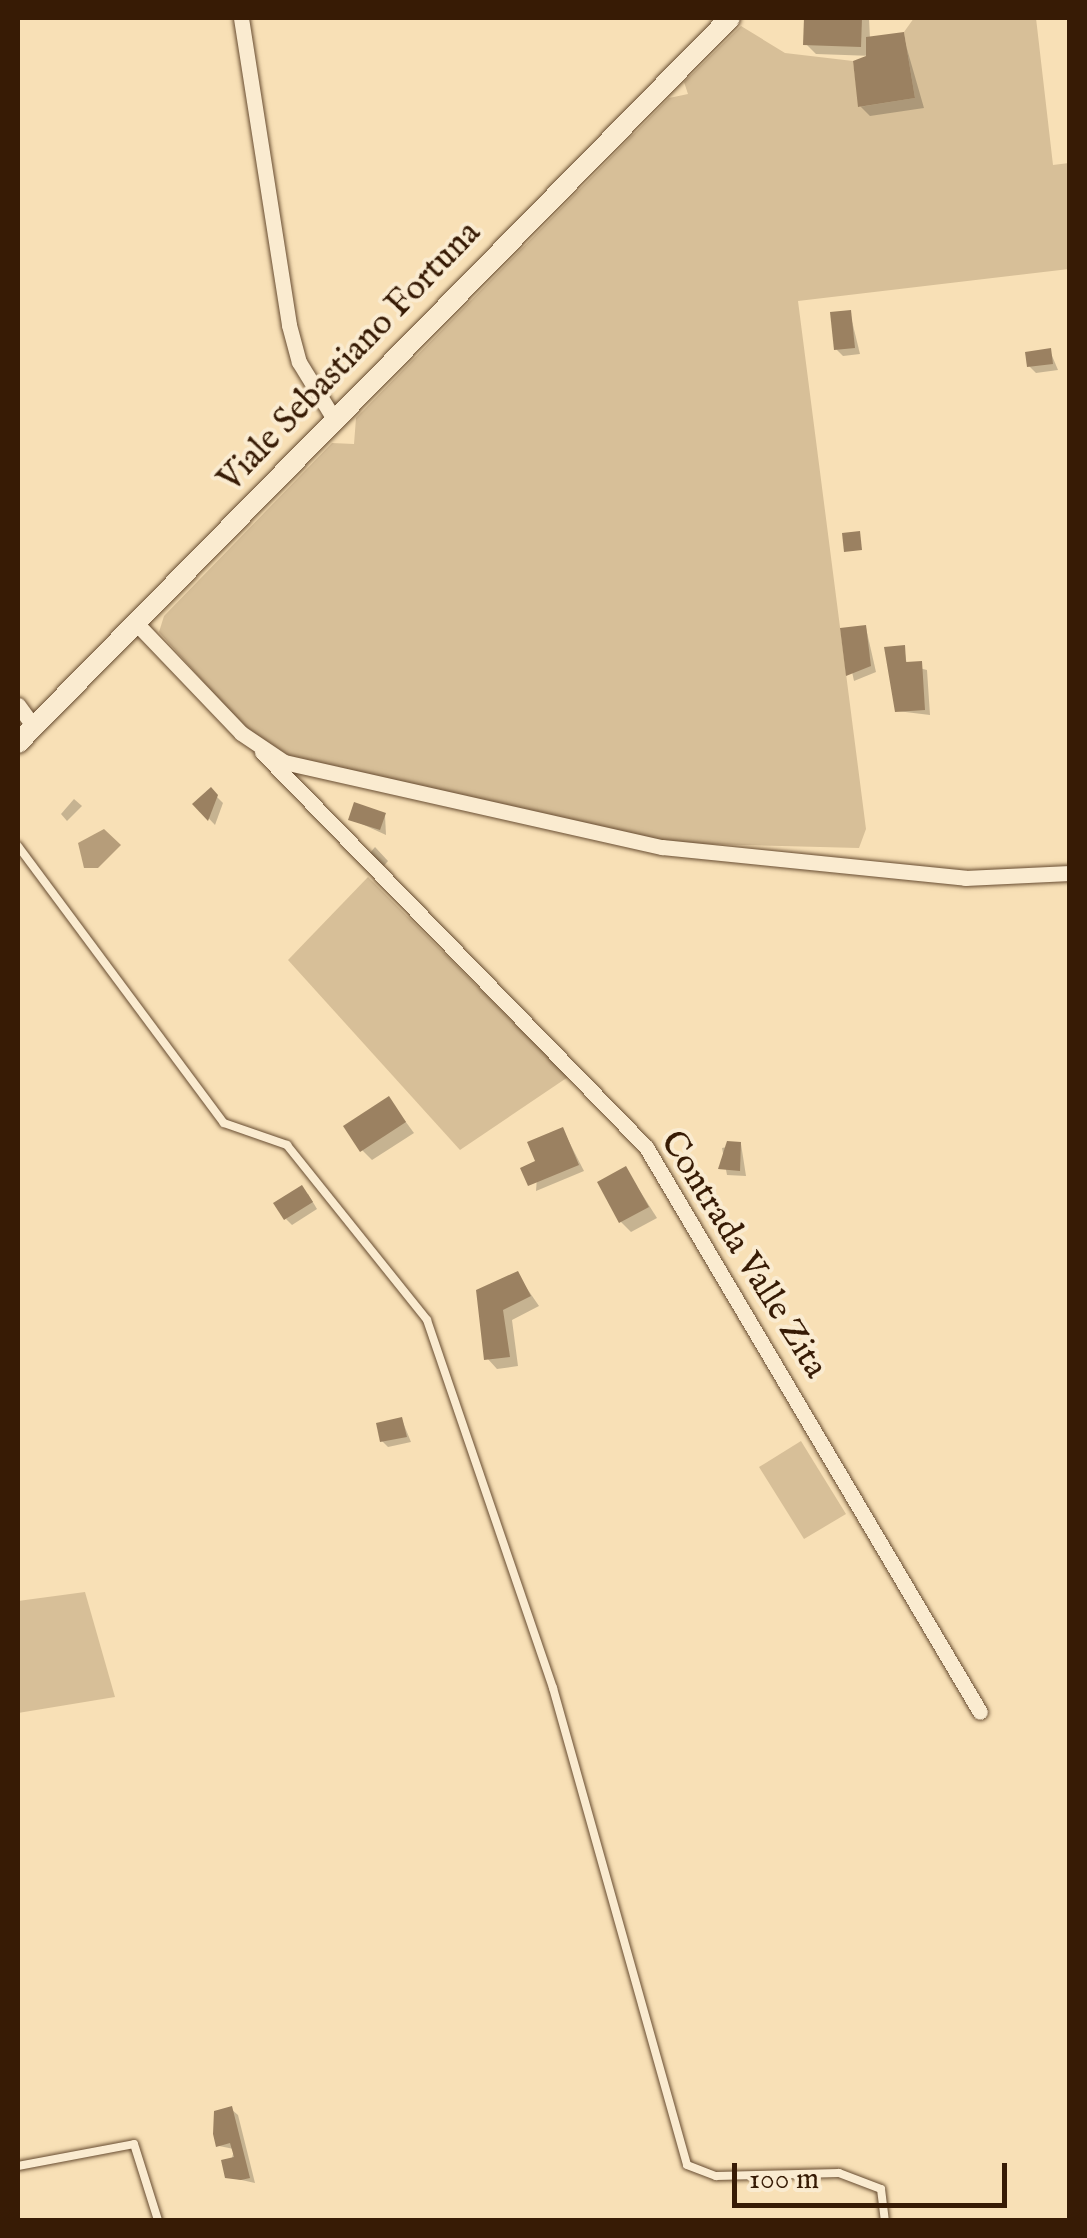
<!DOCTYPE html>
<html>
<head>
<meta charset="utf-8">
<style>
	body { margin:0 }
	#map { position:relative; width:1087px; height:2238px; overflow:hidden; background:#f8e0b6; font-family:"IM FELL English",serif }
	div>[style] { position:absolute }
	.green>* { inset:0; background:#d7bf98 }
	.water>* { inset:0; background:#b69d7a }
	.shadow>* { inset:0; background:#0003 }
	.building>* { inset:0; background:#9b8161 }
	.roads { filter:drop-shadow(0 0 2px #674c31) drop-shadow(0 0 2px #674c31) }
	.service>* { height:8px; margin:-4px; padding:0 4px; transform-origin:4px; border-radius:4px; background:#faebd0 }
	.minor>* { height:15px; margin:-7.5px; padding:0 7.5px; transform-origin:7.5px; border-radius:7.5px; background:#faebd0 }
	.tertiary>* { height:20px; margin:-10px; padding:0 10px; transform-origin:10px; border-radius:10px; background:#faebd0 }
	span { translate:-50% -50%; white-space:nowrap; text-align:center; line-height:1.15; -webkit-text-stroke:8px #faebd0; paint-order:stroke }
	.street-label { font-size:35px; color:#371b05 }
	.frame { position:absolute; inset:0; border:20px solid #371b05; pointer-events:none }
	.scale { position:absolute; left:732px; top:2163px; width:275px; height:45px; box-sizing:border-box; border:5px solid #371b05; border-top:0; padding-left:12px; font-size:30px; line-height:35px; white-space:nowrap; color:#371b05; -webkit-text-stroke:8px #faebd0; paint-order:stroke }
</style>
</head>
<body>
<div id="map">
	<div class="green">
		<div style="clip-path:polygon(914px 18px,1036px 18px,1053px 165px,1069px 163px,1069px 269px,798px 301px,866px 829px,859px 848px,665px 843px,279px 754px,252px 736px,159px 632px,164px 616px,332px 443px,354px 444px,356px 418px,669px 98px,688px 94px,684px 82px,741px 26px,785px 53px,853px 61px,859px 107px,915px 98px,904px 32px)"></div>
		<div style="clip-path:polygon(368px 877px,568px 1077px,460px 1150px,288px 960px)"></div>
		<div style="clip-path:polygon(801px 1441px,846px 1514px,804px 1539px,759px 1467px)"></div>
		<div style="clip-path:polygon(85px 1592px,115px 1697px,18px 1713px,18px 1601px)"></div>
	</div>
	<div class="water">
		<div style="clip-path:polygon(104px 829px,121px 845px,98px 868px,84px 868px,78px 843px)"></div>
	</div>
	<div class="shadow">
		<div style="clip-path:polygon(806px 18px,869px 18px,870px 39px,903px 35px,924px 108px,870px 116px,860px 106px,873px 56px,816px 54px,806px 44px)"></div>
		<div style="clip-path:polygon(850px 313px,860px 354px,843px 356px,836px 349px)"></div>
		<div style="clip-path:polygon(1050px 351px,1058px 370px,1036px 373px,1029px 366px)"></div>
		<div style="clip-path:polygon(866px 628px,876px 672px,854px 681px,843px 630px)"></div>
		<div style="clip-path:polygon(904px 648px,907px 665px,927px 670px,930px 715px,897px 711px)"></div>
		<div style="clip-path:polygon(211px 791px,223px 803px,215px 825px,196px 805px)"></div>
		<div style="clip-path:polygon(74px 799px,82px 806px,67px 821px,61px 814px)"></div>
		<div style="clip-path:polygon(385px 815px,386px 835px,351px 819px)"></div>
		<div style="clip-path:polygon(375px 847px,388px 861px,383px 867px,370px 853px)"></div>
		<div style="clip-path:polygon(389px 1099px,414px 1133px,372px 1160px,362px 1150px)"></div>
		<div style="clip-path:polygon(563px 1130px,584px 1171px,536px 1191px,538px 1163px)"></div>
		<div style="clip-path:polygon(741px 1144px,746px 1176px,727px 1175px,722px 1148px)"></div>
		<div style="clip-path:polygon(626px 1169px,657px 1218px,631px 1232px,621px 1222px)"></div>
		<div style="clip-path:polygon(308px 1194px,317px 1209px,292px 1225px,286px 1219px)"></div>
		<div style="clip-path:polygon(517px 1274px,539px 1306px,512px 1320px,518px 1366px,497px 1369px,487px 1358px,478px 1292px)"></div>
		<div style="clip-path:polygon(402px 1420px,411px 1442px,388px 1447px,382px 1441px)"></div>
		<div style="clip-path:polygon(231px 2109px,238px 2115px,255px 2183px,228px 2177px,234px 2149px,219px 2146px)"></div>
	</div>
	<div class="building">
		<div style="clip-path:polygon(804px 18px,862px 18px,861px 47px,803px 45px)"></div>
		<div style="clip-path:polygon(904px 32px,915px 98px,858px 107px,853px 61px,866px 56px,866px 37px)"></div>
		<div style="clip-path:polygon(851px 310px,855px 348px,834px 350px,830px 312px)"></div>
		<div style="clip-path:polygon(1051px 348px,1053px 364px,1027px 367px,1025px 352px)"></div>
		<div style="clip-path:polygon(860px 531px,862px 550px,844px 552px,842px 533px)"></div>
		<div style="clip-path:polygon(866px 625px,871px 666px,846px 676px,840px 628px)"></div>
		<div style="clip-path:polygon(905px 645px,906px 662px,922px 661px,925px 710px,895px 712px,884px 647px)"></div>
		<div style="clip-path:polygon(211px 787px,218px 795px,208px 821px,192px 804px)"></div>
		<div style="clip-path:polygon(354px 802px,386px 813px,380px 830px,348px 820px)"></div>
		<div style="clip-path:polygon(389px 1096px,406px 1122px,360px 1152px,343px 1126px)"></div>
		<div style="clip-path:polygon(563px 1127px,579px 1165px,528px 1186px,520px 1168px,535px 1161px,527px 1142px)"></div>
		<div style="clip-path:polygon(727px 1141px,741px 1142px,740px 1171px,718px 1169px)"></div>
		<div style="clip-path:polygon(626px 1166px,649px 1207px,619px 1223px,597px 1182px)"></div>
		<div style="clip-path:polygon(302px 1185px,313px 1202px,284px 1220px,273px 1203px)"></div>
		<div style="clip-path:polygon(518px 1271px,531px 1296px,503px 1310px,510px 1357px,484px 1360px,476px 1290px)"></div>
		<div style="clip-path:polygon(402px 1417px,407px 1437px,380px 1442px,376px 1423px)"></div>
		<div style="clip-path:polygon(232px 2106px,250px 2178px,241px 2180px,225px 2178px,221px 2160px,234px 2157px,230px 2143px,216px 2147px,213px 2134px,214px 2111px)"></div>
	</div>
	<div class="roads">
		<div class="service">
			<div style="left:18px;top:846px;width:345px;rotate:53.4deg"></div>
			<div style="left:224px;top:1123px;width:67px;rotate:19.2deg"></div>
			<div style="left:287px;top:1145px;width:224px;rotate:51.3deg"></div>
			<div style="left:427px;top:1320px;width:389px;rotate:71.1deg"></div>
			<div style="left:553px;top:1688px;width:495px;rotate:74.3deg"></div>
			<div style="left:687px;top:2165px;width:31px;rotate:21deg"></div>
			<div style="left:716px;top:2176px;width:123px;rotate:-1.4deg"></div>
			<div style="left:839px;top:2173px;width:45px;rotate:20.9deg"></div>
			<div style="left:881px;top:2189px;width:31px;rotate:83deg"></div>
			<div style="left:18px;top:2166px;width:118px;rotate:-10.7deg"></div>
			<div style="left:134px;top:2144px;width:80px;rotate:72.5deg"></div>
		</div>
		<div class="minor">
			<div style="left:241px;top:18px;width:311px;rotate:81.1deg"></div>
			<div style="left:289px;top:325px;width:38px;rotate:75deg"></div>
			<div style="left:299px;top:362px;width:67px;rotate:58.4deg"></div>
			<div style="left:136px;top:623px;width:152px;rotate:46.3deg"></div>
			<div style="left:241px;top:733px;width:52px;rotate:34deg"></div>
			<div style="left:284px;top:762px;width:387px;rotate:12.7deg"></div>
			<div style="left:662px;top:847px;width:305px;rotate:5.8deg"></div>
			<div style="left:965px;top:878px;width:105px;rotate:-2.7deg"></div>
			<div style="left:18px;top:705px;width:27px;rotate:54deg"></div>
			<div style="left:262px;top:752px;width:551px;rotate:45.81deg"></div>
			<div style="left:646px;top:1147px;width:656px;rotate:59.41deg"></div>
		</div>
		<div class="tertiary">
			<div style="left:18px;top:743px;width:1016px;rotate:-45.52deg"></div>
		</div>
	</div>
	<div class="street-label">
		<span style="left:350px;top:357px;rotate:-46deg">Viale Sebastiano Fortuna</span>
		<span style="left:743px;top:1255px;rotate:58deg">Contrada Valle Zita</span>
	</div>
	<div class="frame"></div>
	<div class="scale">100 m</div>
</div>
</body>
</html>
